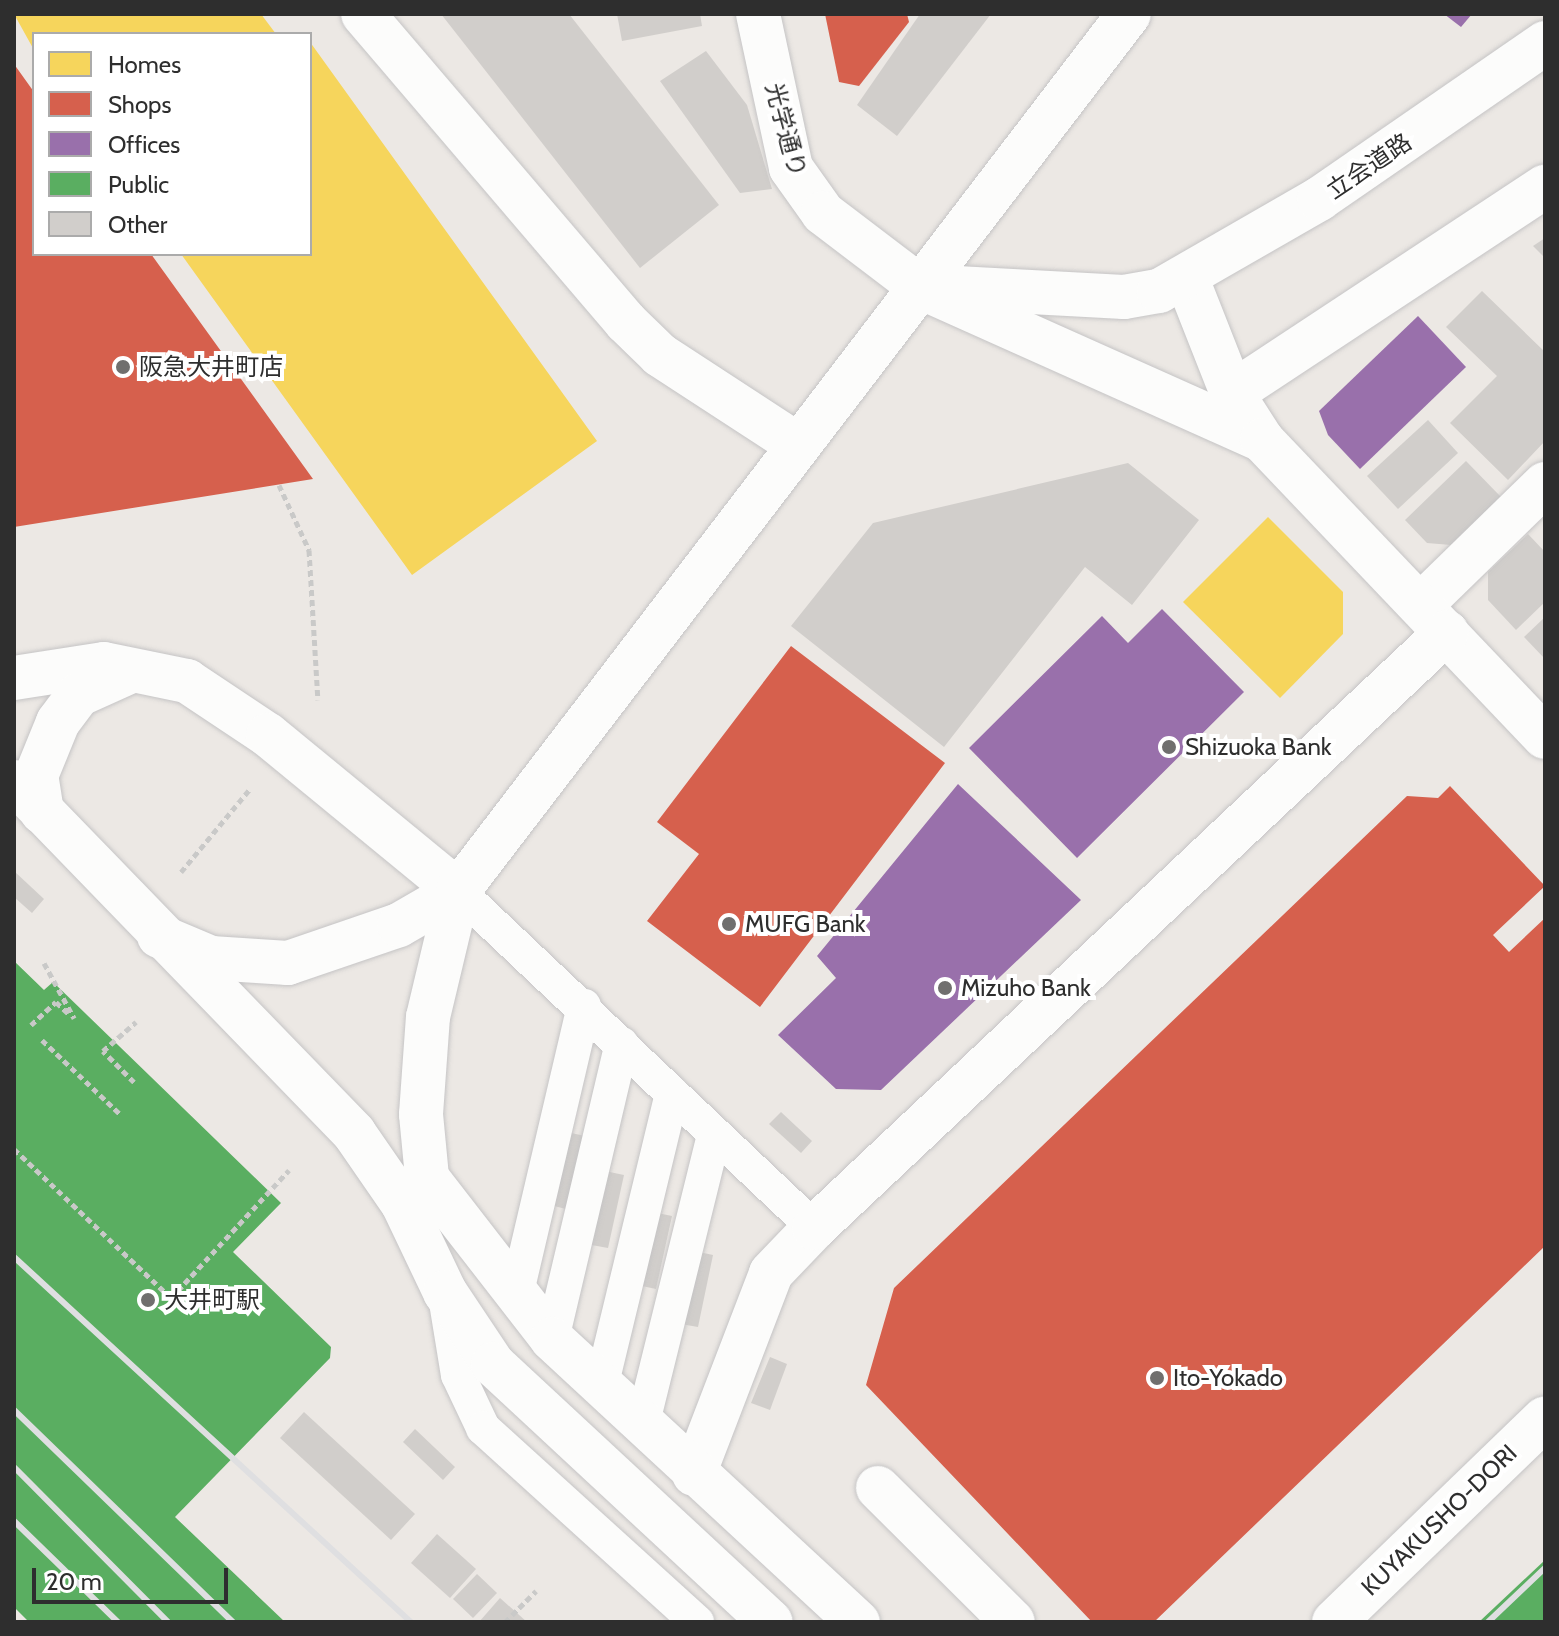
<!DOCTYPE html>
<html>
<head>
<meta charset="utf-8">
<style>
	body { margin:0 }
	#map { position:relative; width:1559px; height:1636px; overflow:hidden; background:#ece8e4; font-family:Cabin,"Noto Sans JP",sans-serif }
	div>[style] { position:absolute }
	.homes>* { inset:0; background:#f6d55c }
	.shops>* { inset:0; background:#d6604d }
	.offices>* { inset:0; background:#9970ab }
	.public>* { inset:0; background:#5aae61 }
	.building>* { inset:0; background:#d1cecb }
	.path>* { height:5px; margin-top:-2.5px; transform-origin:0; background:repeating-linear-gradient(90deg,#c9c9c8 0 6px,transparent 0 10px) }
	.roads { filter:drop-shadow(0 0 2px #c5c4c5) drop-shadow(0 0 2px #c5c4c5) }
	.lane>* { height:34px; margin:-17px; padding:0 17px; transform-origin:17px; border-radius:17px; background:#fcfcfb }
	.street>* { height:44px; margin:-22px; padding:0 22px; transform-origin:22px; border-radius:22px; background:#fcfcfb }
	.secondary>* { height:44px; margin:-22px; padding:0 22px; transform-origin:22px; border-radius:22px; background:#fcfcfb }
	.rail>* { height:6px; margin:-3px; padding:0 3px; transform-origin:3px; border-radius:3px; background:#dfdfe1 }
	.dots>* { width:22px; height:22px; translate:-50% -50%; box-sizing:border-box; border:4px solid #fff; border-radius:50% }
	span { translate:-50% -50%; white-space:nowrap; text-align:center; line-height:1.15; -webkit-text-stroke:8px #fff; paint-order:stroke }
	.street-label { font-size:24px; color:#2e2e2e }
	.poi-label { font-size:24px; color:#2e2e2e }
	.left { translate:0 -50%; text-align:left }
	.frame { position:absolute; inset:0; border:16px solid #2e2e2e; pointer-events:none }
	.legend { position:absolute; left:32px; top:32px; width:280px; height:224px; box-sizing:border-box; background:#fff; border:2px solid #ababab; margin:0; padding:10px 14px; list-style:none; font-size:24px; color:#2e2e2e }
	.legend li { display:flex; align-items:center; gap:16px; height:40px }
	.legend b { width:40px; border:2px solid #ababab }
	.scale { position:absolute; left:32px; top:1568px; width:196px; height:36px; box-sizing:border-box; border:4px solid #2e2e2e; border-top:0; padding-left:10px; font-size:24px; line-height:28px; white-space:nowrap; color:#2e2e2e; -webkit-text-stroke:6px #fff; paint-order:stroke }
</style>
</head>
<body>
<div id="map">
	<div class="homes">
		<div style="clip-path:polygon(14px 14px,261px 14px,276px 34px,34px 34px,34px 50px)"></div>
		<div style="clip-path:polygon(310px 42px,597px 441px,412px 575px,181px 254px,310px 254px)"></div>
		<div style="clip-path:polygon(1268px 517px,1343px 592px,1343px 634px,1280px 698px,1183px 602px)"></div>
	</div>
	<div class="shops">
		<div style="clip-path:polygon(825px 14px,907px 14px,909px 22px,859px 86px,839px 82px)"></div>
		<div style="clip-path:polygon(14px 64px,34px 92px,34px 254px,151px 254px,313px 479px,14px 527px)"></div>
		<div style="clip-path:polygon(791px 646px,945px 763px,760px 1007px,647px 921px,699px 854px,657px 822px)"></div>
		<div style="clip-path:polygon(1450px 786px,1545px 886px,1493px 935px,1509px 952px,1545px 918px,1545px 1246px,1154px 1622px,1092px 1622px,866px 1385px,894px 1288px,1407px 796px,1438px 798px)"></div>
	</div>
	<div class="offices">
		<div style="clip-path:polygon(1444px 14px,1472px 14px,1461px 27px)"></div>
		<div style="clip-path:polygon(1418px 316px,1466px 367px,1360px 469px,1328px 435px,1319px 411px)"></div>
		<div style="clip-path:polygon(1162px 609px,1244px 692px,1077px 858px,969px 748px,1102px 616px,1128px 643px)"></div>
		<div style="clip-path:polygon(958px 784px,1081px 900px,881px 1090px,836px 1089px,778px 1035px,836px 978px,817px 956px)"></div>
	</div>
	<div class="public">
		<div style="clip-path:polygon(14px 961px,44px 990px,53px 982px,281px 1203px,233px 1252px,331px 1347px,330px 1358px,175px 1517px,285px 1622px,29px 1622px,14px 1607px)"></div>
		<div style="clip-path:polygon(1545px 1560px,1545px 1622px,1479px 1622px)"></div>
	</div>
	<div class="building">
		<div style="clip-path:polygon(441px 14px,569px 14px,719px 205px,640px 268px)"></div>
		<div style="clip-path:polygon(617px 14px,700px 14px,702px 26px,622px 41px)"></div>
		<div style="clip-path:polygon(920px 14px,991px 14px,897px 136px,857px 105px)"></div>
		<div style="clip-path:polygon(706px 51px,747px 105px,772px 189px,740px 193px,660px 81px)"></div>
		<div style="clip-path:polygon(1545px 238px,1545px 258px,1533px 246px)"></div>
		<div style="clip-path:polygon(1482px 291px,1545px 352px,1545px 441px,1508px 480px,1450px 423px,1497px 376px,1446px 327px)"></div>
		<div style="clip-path:polygon(1428px 420px,1458px 453px,1398px 509px,1367px 476px)"></div>
		<div style="clip-path:polygon(1466px 461px,1501px 497px,1451px 545px,1427px 543px,1405px 520px)"></div>
		<div style="clip-path:polygon(1128px 463px,1199px 520px,1132px 605px,1085px 567px,944px 747px,791px 626px,873px 523px)"></div>
		<div style="clip-path:polygon(1528px 534px,1545px 552px,1545px 602px,1516px 630px,1488px 600px,1488px 572px)"></div>
		<div style="clip-path:polygon(1545px 617px,1545px 659px,1524px 637px)"></div>
		<div style="clip-path:polygon(14px 871px,44px 899px,32px 913px,14px 897px)"></div>
		<div style="clip-path:polygon(781px 1112px,812px 1141px,801px 1153px,769px 1124px)"></div>
		<div style="clip-path:polygon(562px 1131px,585px 1136px,570px 1210px,546px 1204px)"></div>
		<div style="clip-path:polygon(600px 1170px,624px 1175px,608px 1248px,586px 1244px)"></div>
		<div style="clip-path:polygon(648px 1211px,672px 1216px,656px 1289px,633px 1284px)"></div>
		<div style="clip-path:polygon(690px 1250px,713px 1255px,698px 1327px,675px 1323px)"></div>
		<div style="clip-path:polygon(770px 1357px,787px 1364px,770px 1410px,751px 1403px)"></div>
		<div style="clip-path:polygon(304px 1412px,415px 1514px,391px 1540px,280px 1438px)"></div>
		<div style="clip-path:polygon(415px 1429px,455px 1467px,443px 1480px,403px 1442px)"></div>
		<div style="clip-path:polygon(437px 1534px,476px 1569px,450px 1598px,411px 1563px)"></div>
		<div style="clip-path:polygon(477px 1574px,497px 1593px,473px 1618px,453px 1599px)"></div>
		<div style="clip-path:polygon(500px 1598px,527px 1622px,479px 1622px)"></div>
	</div>
	<div class="path">
		<div style="left:279px;top:485px;width:72px;rotate:65.2deg"></div>
		<div style="left:309px;top:550px;width:150px;rotate:86.6deg"></div>
		<div style="left:181px;top:872px;width:107px;rotate:-50.3deg"></div>
		<div style="left:44px;top:963px;width:63px;rotate:61.4deg"></div>
		<div style="left:31px;top:1025px;width:34px;rotate:-43deg"></div>
		<div style="left:56px;top:1002px;width:19px;rotate:43deg"></div>
		<div style="left:42px;top:1040px;width:109px;rotate:43.5deg"></div>
		<div style="left:134px;top:1082px;width:44px;rotate:-135deg"></div>
		<div style="left:103px;top:1051px;width:44px;rotate:-41.3deg"></div>
		<div style="left:14px;top:1149px;width:216px;rotate:43.5deg"></div>
		<div style="left:171px;top:1298px;width:174px;rotate:-47.3deg"></div>
		<div style="left:505px;top:1622px;width:44px;rotate:-45deg"></div>
	</div>
	<div class="roads">
		<div class="lane">
			<div style="left:458px;top:891px;width:490px;rotate:43.4deg"></div>
			<div style="left:445px;top:1296px;width:80px;rotate:80.7deg"></div>
			<div style="left:458px;top:1375px;width:59px;rotate:64.7deg"></div>
			<div style="left:483px;top:1428px;width:289px;rotate:42.2deg"></div>
			<div style="left:516px;top:1296px;width:298px;rotate:-76.8deg"></div>
			<div style="left:552px;top:1339px;width:303px;rotate:-76.7deg"></div>
			<div style="left:601px;top:1387px;width:302px;rotate:-76.4deg"></div>
			<div style="left:642px;top:1426px;width:301px;rotate:-76.1deg"></div>
		</div>
		<div class="street">
			<div style="left:1232px;top:393px;width:375px;rotate:-33.4deg"></div>
			<div style="left:1422px;top:604px;width:172px;rotate:-44.3deg"></div>
			<div style="left:694px;top:1474px;width:215px;rotate:-69deg"></div>
			<div style="left:771px;top:1273px;width:62px;rotate:-46.3deg"></div>
			<div style="left:878px;top:1488px;width:190px;rotate:44.8deg"></div>
		</div>
		<div class="secondary">
			<div style="left:363px;top:14px;width:405px;rotate:49.5deg"></div>
			<div style="left:626px;top:322px;width:47px;rotate:44.1deg"></div>
			<div style="left:660px;top:355px;width:165px;rotate:33.1deg"></div>
			<div style="left:758px;top:14px;width:157px;rotate:77.9deg"></div>
			<div style="left:791px;top:168px;width:55px;rotate:54.6deg"></div>
			<div style="left:823px;top:213px;width:122px;rotate:37.3deg"></div>
			<div style="left:920px;top:287px;width:375px;rotate:24.1deg"></div>
			<div style="left:1187px;top:279px;width:123px;rotate:68.5deg"></div>
			<div style="left:1232px;top:393px;width:56px;rotate:57.4deg"></div>
			<div style="left:1262px;top:440px;width:410px;rotate:46.4deg"></div>
			<div style="left:938px;top:287px;width:186px;rotate:3.1deg"></div>
			<div style="left:1124px;top:297px;width:36px;rotate:-10deg"></div>
			<div style="left:1159px;top:291px;width:185px;rotate:-29.9deg"></div>
			<div style="left:1319px;top:199px;width:275px;rotate:-34.6deg"></div>
			<div style="left:14px;top:678px;width:91px;rotate:-8.8deg"></div>
			<div style="left:104px;top:664px;width:85px;rotate:11.6deg"></div>
			<div style="left:187px;top:681px;width:97px;rotate:33.7deg"></div>
			<div style="left:268px;top:735px;width:246px;rotate:39.4deg"></div>
			<div style="left:14px;top:782px;width:489px;rotate:45.9deg"></div>
			<div style="left:354px;top:1133px;width:86px;rotate:55.4deg"></div>
			<div style="left:403px;top:1204px;width:98px;rotate:64.5deg"></div>
			<div style="left:445px;top:1292px;width:87px;rotate:56.3deg"></div>
			<div style="left:493px;top:1364px;width:379px;rotate:42.9deg"></div>
			<div style="left:42px;top:812px;width:36px;rotate:-99deg"></div>
			<div style="left:36px;top:776px;width:58px;rotate:-67.8deg"></div>
			<div style="left:58px;top:722px;width:34px;rotate:-53deg"></div>
			<div style="left:78px;top:695px;width:56px;rotate:-24.3deg"></div>
			<div style="left:159px;top:936px;width:56px;rotate:22.9deg"></div>
			<div style="left:211px;top:958px;width:77px;rotate:3.7deg"></div>
			<div style="left:288px;top:963px;width:117px;rotate:-18.9deg"></div>
			<div style="left:399px;top:925px;width:68px;rotate:-30deg"></div>
			<div style="left:458px;top:891px;width:1104px;rotate:-52.58deg"></div>
			<div style="left:428px;top:1179px;width:202px;rotate:52.2deg"></div>
			<div style="left:552px;top:1339px;width:417px;rotate:42.8deg"></div>
			<div style="left:430px;top:1208px;width:94px;rotate:-95.5deg"></div>
			<div style="left:421px;top:1114px;width:97px;rotate:-85.9deg"></div>
			<div style="left:428px;top:1017px;width:130px;rotate:-76.6deg"></div>
			<div style="left:814px;top:1228px;width:869px;rotate:-43.28deg"></div>
			<div style="left:1334px;top:1622px;width:293px;rotate:-44deg"></div>
		</div>
	</div>
	<div class="rail">
		<div style="left:14px;top:1257px;width:539px;rotate:42.6deg"></div>
		<div style="left:14px;top:1410px;width:305px;rotate:44.1deg"></div>
		<div style="left:14px;top:1467px;width:218px;rotate:45.2deg"></div>
		<div style="left:14px;top:1521px;width:145px;rotate:44.2deg"></div>
		<div style="left:1488px;top:1622px;width:79px;rotate:-43.5deg"></div>
	</div>
	<div class="dots">
		<div style="left:123px;top:367px;background:#706f6e"></div>
		<div style="left:1169px;top:747px;background:#706f6e"></div>
		<div style="left:729px;top:924px;background:#706f6e"></div>
		<div style="left:945px;top:988px;background:#706f6e"></div>
		<div style="left:148px;top:1300px;background:#706f6e"></div>
		<div style="left:1157px;top:1378px;background:#706f6e"></div>
	</div>
	<div class="street-label">
		<span style="left:786px;top:130px;rotate:75deg">光学通り</span>
		<span style="left:1369px;top:166px;rotate:-34deg">立会道路</span>
		<span style="left:1439px;top:1520px;rotate:-44deg">KUYAKUSHO-DORI</span>
	</div>
	<div class="poi-label">
		<span class="left" style="left:139px;top:367px">阪急大井町店</span>
		<span class="left" style="left:1185px;top:747px">Shizuoka Bank</span>
		<span class="left" style="left:745px;top:924px">MUFG Bank</span>
		<span class="left" style="left:961px;top:988px">Mizuho Bank</span>
		<span class="left" style="left:164px;top:1300px">大井町駅</span>
		<span class="left" style="left:1173px;top:1378px">Ito-Yokado</span>
	</div>
	<div class="frame"></div>
	<ul class="legend">
	<li><b style="height:22px;background:#f6d55c"></b>Homes</li>
	<li><b style="height:22px;background:#d6604d"></b>Shops</li>
	<li><b style="height:22px;background:#9970ab"></b>Offices</li>
	<li><b style="height:22px;background:#5aae61"></b>Public</li>
	<li><b style="height:22px;background:#d1cecb"></b>Other</li>
	</ul>
	<div class="scale">20 m</div>
</div>
</body>
</html>
